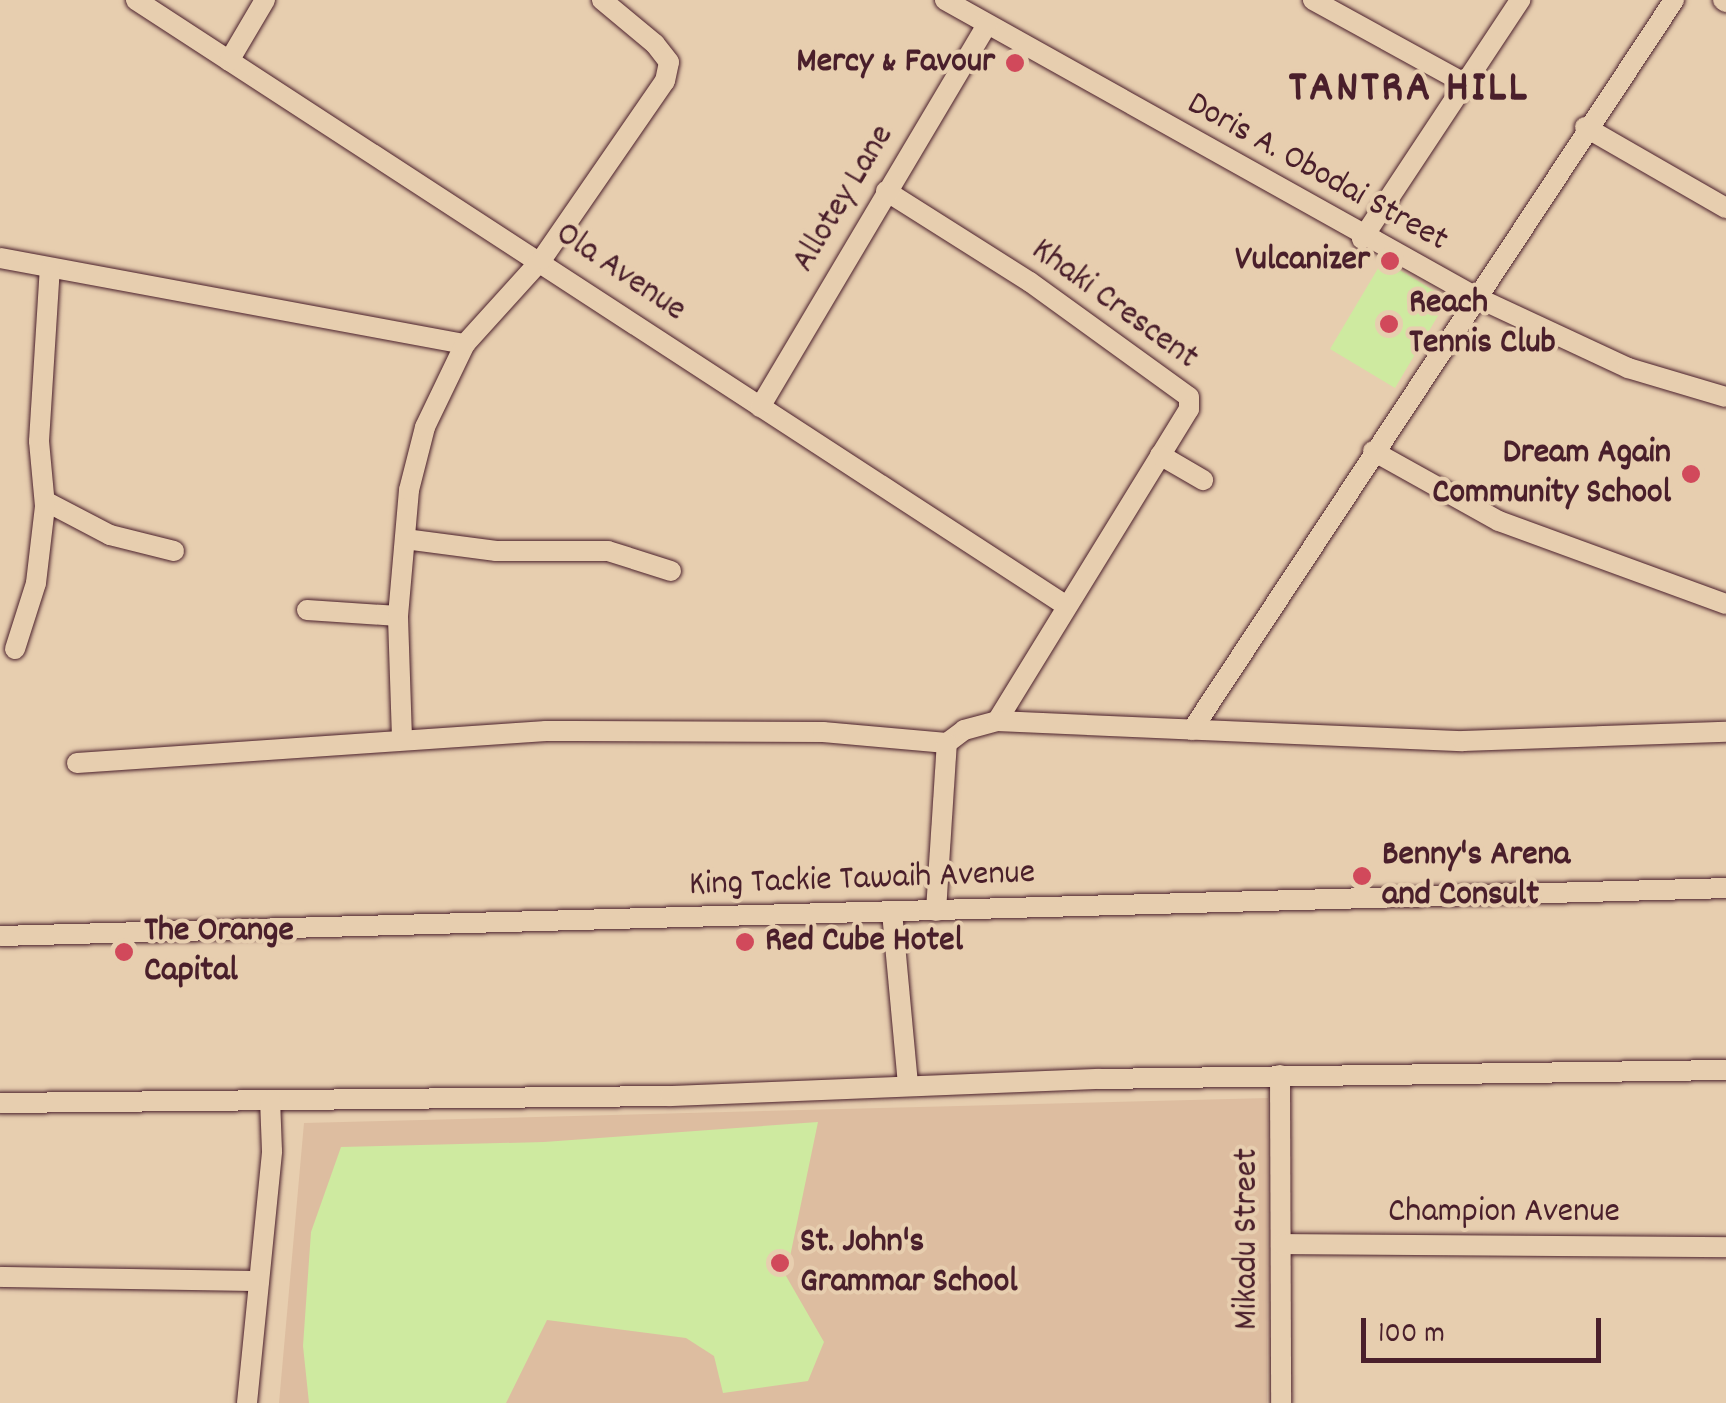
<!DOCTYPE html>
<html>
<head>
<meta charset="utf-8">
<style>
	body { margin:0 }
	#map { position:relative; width:1726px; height:1403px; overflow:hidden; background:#e7ceaf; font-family:Dekko,sans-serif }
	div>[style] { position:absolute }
	.built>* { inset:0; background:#ddbda0 }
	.green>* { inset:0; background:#ceeaa0 }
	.roads { filter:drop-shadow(0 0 2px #4a1f2b) drop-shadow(0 0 2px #4a1f2b) }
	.minor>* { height:20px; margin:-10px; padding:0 10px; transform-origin:10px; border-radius:10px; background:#e7ceaf }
	.dots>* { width:28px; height:28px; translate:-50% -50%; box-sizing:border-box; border:5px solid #e7ceaf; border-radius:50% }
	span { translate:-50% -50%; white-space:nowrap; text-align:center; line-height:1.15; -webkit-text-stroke:8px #e7ceaf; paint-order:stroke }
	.poi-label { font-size:35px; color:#4a1f2b; font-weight:700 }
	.right { translate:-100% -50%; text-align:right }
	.left { translate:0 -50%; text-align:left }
	.street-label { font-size:35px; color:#4a1f2b }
	.district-label { font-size:45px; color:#4a1f2b; font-weight:700; letter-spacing:2.5px }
	.scale { position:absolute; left:1361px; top:1318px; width:240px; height:45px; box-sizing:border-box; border:5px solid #4a1f2b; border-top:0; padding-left:12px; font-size:30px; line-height:35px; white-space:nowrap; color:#4a1f2b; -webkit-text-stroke:8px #e7ceaf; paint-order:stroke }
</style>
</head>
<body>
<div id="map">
	<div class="built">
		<div style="clip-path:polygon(1268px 1098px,1267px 1403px,279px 1403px,304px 1123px)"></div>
	</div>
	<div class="green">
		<div style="clip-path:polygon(1383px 260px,1448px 299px,1395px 388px,1330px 349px)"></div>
		<div style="clip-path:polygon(818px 1122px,786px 1276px,824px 1342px,808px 1381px,723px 1393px,714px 1356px,686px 1338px,547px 1320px,506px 1403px,309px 1403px,303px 1346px,311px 1232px,341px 1147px,544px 1142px)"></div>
	</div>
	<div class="roads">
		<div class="minor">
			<div style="left:136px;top:0;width:1109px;rotate:33.07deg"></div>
			<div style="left:945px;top:0;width:611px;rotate:29.21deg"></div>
			<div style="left:1478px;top:298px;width:166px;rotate:25deg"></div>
			<div style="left:1628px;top:368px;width:102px;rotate:16.5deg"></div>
			<div style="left:1313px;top:0;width:175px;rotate:28.8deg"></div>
			<div style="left:1723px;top:0;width:4px;rotate:34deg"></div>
			<div style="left:229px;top:61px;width:71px;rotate:-59.5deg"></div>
			<div style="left:1585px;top:127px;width:163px;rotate:29.9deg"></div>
			<div style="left:886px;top:191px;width:170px;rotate:32.3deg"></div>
			<div style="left:1030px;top:282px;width:196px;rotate:35.9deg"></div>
			<div style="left:1189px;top:397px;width:12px;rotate:90deg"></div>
			<div style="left:1189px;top:409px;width:366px;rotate:121.6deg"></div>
			<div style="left:1362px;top:239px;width:287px;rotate:-56.5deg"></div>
			<div style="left:0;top:258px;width:473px;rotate:10.5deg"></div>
			<div style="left:760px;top:407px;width:444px;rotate:-59.3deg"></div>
			<div style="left:1373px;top:451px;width:144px;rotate:29.1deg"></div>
			<div style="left:1499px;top:521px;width:242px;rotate:20.1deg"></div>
			<div style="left:1160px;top:455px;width:50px;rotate:30.2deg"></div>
			<div style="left:45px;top:501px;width:73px;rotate:27.6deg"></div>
			<div style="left:110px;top:535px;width:66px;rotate:14deg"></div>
			<div style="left:405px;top:539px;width:92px;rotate:7.5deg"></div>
			<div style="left:496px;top:551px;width:112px"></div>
			<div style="left:608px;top:551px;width:66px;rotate:17.6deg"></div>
			<div style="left:307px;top:610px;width:91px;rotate:3.8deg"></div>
			<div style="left:15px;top:649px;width:69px;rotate:-72.3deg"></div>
			<div style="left:36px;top:583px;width:78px;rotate:-83.3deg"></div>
			<div style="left:45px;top:506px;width:65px;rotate:-95.3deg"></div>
			<div style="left:39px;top:441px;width:173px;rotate:-86.4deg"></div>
			<div style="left:1192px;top:730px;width:875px;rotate:-56.56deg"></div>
			<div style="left:402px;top:738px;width:122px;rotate:-91.9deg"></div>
			<div style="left:398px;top:616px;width:126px;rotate:-85deg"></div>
			<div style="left:409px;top:490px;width:65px;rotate:-75.7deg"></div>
			<div style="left:425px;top:427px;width:92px;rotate:-64.3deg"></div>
			<div style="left:465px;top:344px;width:115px;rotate:-47.8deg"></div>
			<div style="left:542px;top:259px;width:216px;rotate:-55.4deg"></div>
			<div style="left:665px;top:81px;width:19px;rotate:-78deg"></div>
			<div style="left:669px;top:62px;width:23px;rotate:-128deg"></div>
			<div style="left:655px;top:44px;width:69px;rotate:-140.3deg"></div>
			<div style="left:77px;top:763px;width:470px;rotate:-3.9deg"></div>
			<div style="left:546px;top:731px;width:277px;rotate:0.2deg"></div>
			<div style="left:823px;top:732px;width:124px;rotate:5.1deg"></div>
			<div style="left:947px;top:743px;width:21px;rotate:-37deg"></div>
			<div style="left:964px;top:730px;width:34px;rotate:-15deg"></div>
			<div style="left:997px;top:721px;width:466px;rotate:2.5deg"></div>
			<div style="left:1463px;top:741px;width:263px;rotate:-2deg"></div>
			<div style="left:936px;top:911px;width:168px;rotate:-86.3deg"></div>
			<div style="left:892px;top:912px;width:174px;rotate:84.7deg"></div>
			<div style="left:0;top:936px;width:1727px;rotate:-1.59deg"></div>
			<div style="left:1280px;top:1075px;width:328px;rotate:89.8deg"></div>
			<div style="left:0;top:1103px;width:670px;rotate:-0.6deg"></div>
			<div style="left:670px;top:1096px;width:428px;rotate:-2.3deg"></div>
			<div style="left:1098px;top:1079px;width:628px;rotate:-0.82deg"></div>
			<div style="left:1282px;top:1244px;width:444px;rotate:0.4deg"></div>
			<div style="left:0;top:1277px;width:259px;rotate:0.9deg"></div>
			<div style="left:247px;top:1403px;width:253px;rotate:-84.3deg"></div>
			<div style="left:272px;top:1151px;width:51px;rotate:-92.2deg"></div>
		</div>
	</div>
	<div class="dots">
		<div style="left:1015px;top:63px;background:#d1495b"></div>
		<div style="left:1390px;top:261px;background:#d1495b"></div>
		<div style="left:1389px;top:324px;background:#d1495b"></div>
		<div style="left:1691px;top:474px;background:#d1495b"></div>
		<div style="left:1362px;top:876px;background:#d1495b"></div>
		<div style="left:745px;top:942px;background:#d1495b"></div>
		<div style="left:124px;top:952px;background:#d1495b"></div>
		<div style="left:780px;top:1263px;background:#d1495b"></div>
	</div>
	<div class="poi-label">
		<span class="right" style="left:995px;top:63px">Mercy &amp; Favour</span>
		<span class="right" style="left:1370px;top:261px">Vulcanizer</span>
		<span class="left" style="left:1409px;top:324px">Reach<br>Tennis Club</span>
		<span class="right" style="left:1671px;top:474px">Dream Again<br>Community School</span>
		<span class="left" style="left:1382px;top:876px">Benny's Arena<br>and Consult</span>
		<span class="left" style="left:144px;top:952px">The Orange<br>Capital</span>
		<span class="left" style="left:765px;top:942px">Red Cube Hotel</span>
		<span class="left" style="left:800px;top:1263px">St. John's<br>Grammar School</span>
	</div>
	<div class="street-label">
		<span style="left:1317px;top:173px;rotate:29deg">Doris A. Obodai Street</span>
		<span style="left:844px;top:199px;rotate:-59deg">Allotey Lane</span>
		<span style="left:620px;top:273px;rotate:34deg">Ola Avenue</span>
		<span style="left:1114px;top:305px;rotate:36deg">Khaki Crescent</span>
		<span style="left:862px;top:880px;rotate:-2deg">King Tackie Tawaih Avenue</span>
		<span style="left:1504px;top:1213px">Champion Avenue</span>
		<span style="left:1248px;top:1239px;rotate:-90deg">Mikadu Street</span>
	</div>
	<div class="district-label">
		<span style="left:1409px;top:91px">TANTRA HILL</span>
	</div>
	<div class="scale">100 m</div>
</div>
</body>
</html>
